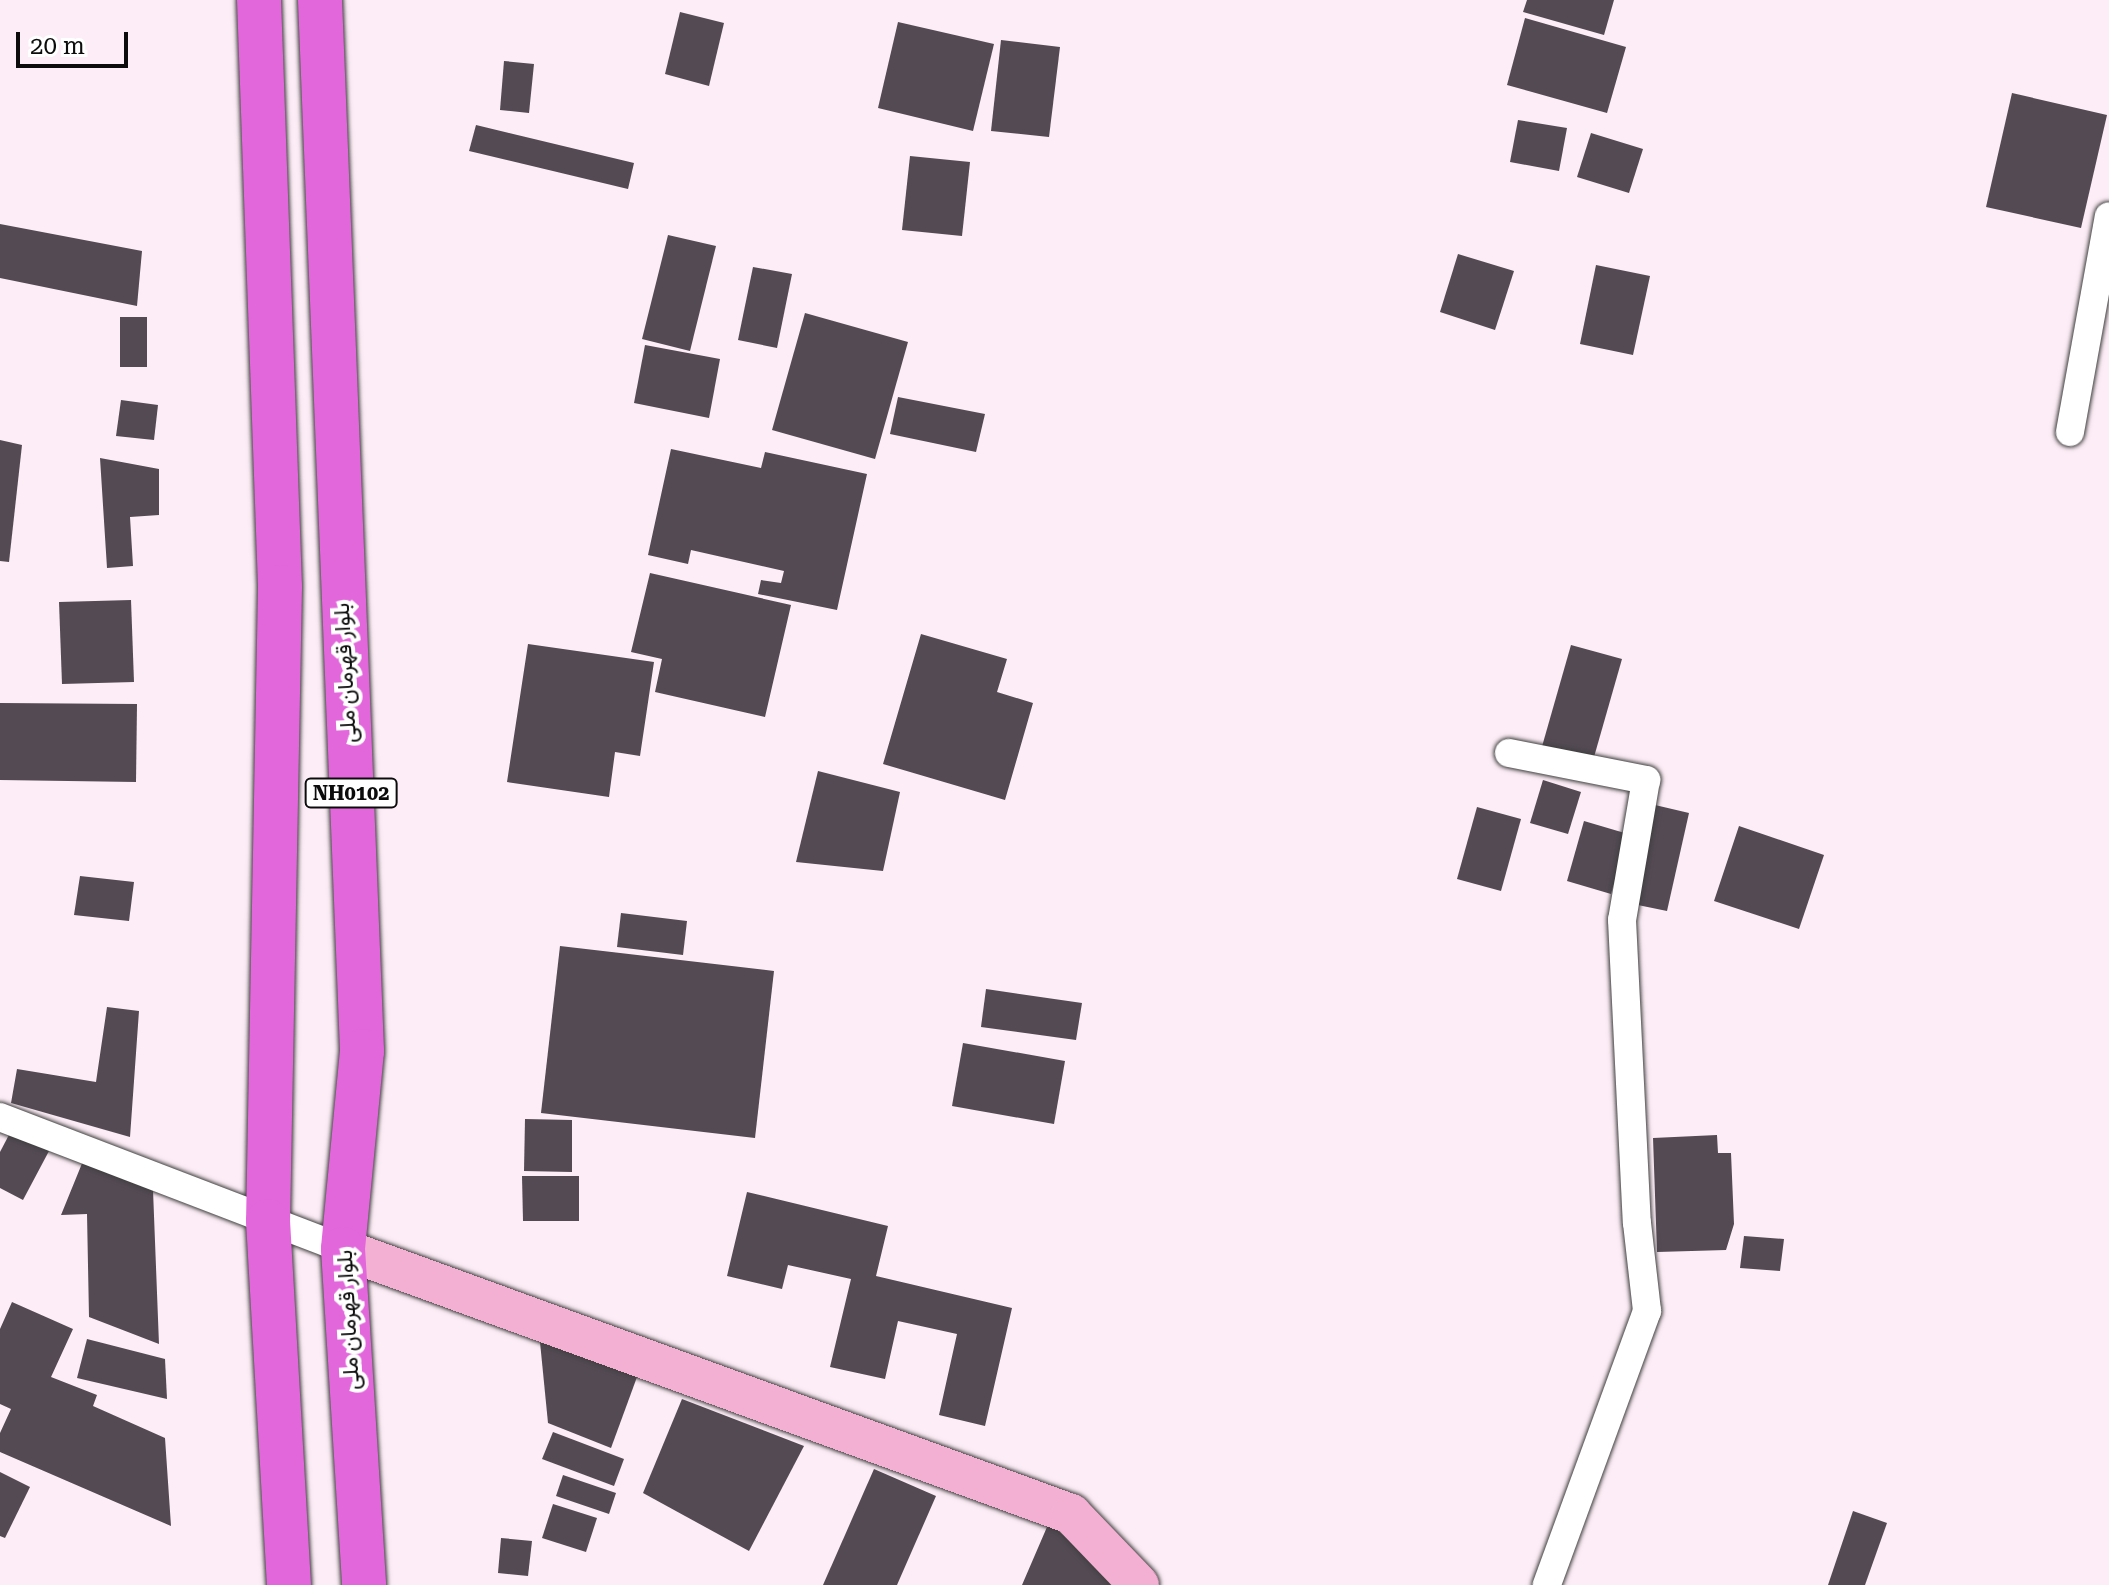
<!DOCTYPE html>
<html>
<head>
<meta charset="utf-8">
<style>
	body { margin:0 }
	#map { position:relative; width:2109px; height:1585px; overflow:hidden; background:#fdedf6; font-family:"Roboto Serif",Vazirmatn,serif }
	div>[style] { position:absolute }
	.building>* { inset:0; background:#534a53 }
	.roads { filter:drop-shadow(0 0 2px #3f3f3f) drop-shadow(0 0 2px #3f3f3f) }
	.street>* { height:28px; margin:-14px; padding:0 14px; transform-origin:14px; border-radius:14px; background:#fff }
	.secondary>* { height:40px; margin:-20px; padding:0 20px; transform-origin:20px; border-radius:20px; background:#f4b0d3 }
	.highway>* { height:44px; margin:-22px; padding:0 22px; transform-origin:22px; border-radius:22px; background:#e167da }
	span { translate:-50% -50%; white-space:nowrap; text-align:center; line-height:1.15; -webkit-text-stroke:8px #fff; paint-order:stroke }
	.shield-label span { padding:2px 6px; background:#fff; border:2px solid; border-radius:6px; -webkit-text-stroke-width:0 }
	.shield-label { font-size:20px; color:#0c0c0c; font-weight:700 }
	.street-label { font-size:22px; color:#0c0c0c }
	.scale { position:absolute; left:16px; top:32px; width:112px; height:36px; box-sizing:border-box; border:4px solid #0c0c0c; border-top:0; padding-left:10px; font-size:24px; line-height:28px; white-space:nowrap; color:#0c0c0c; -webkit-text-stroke:6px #fff; paint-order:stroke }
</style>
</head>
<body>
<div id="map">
	<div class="building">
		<div style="clip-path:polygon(1527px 0,1614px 0,1604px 35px,1523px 12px)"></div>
		<div style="clip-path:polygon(680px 12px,724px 23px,709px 86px,665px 74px)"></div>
		<div style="clip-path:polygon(1525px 18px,1626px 47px,1607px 113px,1507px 85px)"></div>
		<div style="clip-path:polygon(898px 22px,994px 44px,973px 131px,878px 108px)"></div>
		<div style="clip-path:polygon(1001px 40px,1060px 47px,1049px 137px,991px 131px)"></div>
		<div style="clip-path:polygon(504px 61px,534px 64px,529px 113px,500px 110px)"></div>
		<div style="clip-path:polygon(2012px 93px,2107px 115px,2081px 228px,1986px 207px)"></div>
		<div style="clip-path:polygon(1518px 120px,1567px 128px,1559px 171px,1510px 162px)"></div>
		<div style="clip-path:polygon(476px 125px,634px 163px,628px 189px,469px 151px)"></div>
		<div style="clip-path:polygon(1591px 133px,1643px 149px,1629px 193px,1577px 177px)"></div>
		<div style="clip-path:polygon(910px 156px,970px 162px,962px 236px,902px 230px)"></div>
		<div style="clip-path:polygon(0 224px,142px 251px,137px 306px,0 278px)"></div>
		<div style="clip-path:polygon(668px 235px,716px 246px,690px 351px,642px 339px)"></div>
		<div style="clip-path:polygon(1458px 254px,1514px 271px,1495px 330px,1440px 312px)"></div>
		<div style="clip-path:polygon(1596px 265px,1650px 276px,1633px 355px,1580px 344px)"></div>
		<div style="clip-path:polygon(753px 267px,792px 274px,777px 348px,738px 340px)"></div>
		<div style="clip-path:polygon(805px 313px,908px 342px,875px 459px,772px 430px)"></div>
		<div style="clip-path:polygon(120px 317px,147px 317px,147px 367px,120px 367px)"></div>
		<div style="clip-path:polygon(645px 345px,720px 359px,709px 418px,634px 403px)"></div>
		<div style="clip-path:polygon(898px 397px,985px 414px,976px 452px,890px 434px)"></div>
		<div style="clip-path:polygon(121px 400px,158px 405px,154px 440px,116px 436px)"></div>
		<div style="clip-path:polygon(0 440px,22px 445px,9px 562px,0 561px)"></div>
		<div style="clip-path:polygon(671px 449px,761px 468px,765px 452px,867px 474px,837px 610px,758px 594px,761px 580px,781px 583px,784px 571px,691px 550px,688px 564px,648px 555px)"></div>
		<div style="clip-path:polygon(100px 458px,159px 469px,159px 515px,130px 517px,133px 566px,107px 568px)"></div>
		<div style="clip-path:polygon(650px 573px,791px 605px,765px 717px,655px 692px,662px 659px,631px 652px)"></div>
		<div style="clip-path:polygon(131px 600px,134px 682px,62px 684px,59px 602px)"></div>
		<div style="clip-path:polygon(921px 634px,1007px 659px,997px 692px,1033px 703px,1005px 800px,883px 764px)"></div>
		<div style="clip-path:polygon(528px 644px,654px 662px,640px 756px,615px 752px,609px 797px,507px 782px)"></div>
		<div style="clip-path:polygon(1571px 645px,1622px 659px,1592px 764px,1541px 750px)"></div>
		<div style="clip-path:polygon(0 703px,137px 704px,136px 782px,0 780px)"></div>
		<div style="clip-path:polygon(818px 771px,900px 792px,883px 871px,796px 862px)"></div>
		<div style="clip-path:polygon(1543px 780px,1581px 792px,1568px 834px,1530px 823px)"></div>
		<div style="clip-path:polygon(1655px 805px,1689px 813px,1667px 911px,1633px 904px)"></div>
		<div style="clip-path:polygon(1477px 807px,1521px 819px,1501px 891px,1457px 879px)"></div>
		<div style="clip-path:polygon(1584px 821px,1628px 834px,1611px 894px,1567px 881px)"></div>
		<div style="clip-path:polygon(1739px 826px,1824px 855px,1799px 929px,1714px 901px)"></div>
		<div style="clip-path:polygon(80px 876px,134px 882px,129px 921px,74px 915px)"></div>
		<div style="clip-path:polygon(621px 913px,687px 921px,683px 955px,617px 947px)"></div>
		<div style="clip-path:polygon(560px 946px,774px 971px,755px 1138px,541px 1113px)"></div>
		<div style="clip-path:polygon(986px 989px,1082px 1003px,1076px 1040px,981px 1027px)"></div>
		<div style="clip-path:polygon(107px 1007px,139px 1011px,130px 1137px,11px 1103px,17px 1069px,96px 1082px)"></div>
		<div style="clip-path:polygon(963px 1043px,1065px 1061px,1054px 1124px,952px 1106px)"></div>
		<div style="clip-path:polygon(525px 1119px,572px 1120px,572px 1172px,524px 1171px)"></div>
		<div style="clip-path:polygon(11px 1131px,49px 1151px,23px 1200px,0 1188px,0 1152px)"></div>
		<div style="clip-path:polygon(1717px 1135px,1718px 1153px,1731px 1153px,1734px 1224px,1726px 1250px,1657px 1252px,1653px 1138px)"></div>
		<div style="clip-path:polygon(83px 1161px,153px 1190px,159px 1344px,89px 1317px,87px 1214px,61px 1215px)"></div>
		<div style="clip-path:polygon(522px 1176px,579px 1176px,579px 1221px,523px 1221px)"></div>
		<div style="clip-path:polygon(747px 1192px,888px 1226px,876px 1276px,1012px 1308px,985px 1426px,939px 1415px,957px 1334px,898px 1321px,885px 1379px,830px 1367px,851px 1279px,788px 1265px,782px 1289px,727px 1276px)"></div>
		<div style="clip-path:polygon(1744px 1236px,1784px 1239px,1780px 1271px,1740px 1268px)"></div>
		<div style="clip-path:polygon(12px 1302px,73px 1329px,51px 1377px,97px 1395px,93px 1406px,165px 1438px,171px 1526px,0 1452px,0 1433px,11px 1409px,0 1404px,0 1329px)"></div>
		<div style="clip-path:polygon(87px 1339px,165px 1359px,167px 1399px,77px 1378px)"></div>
		<div style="clip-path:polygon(540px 1342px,637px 1377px,611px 1448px,548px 1423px)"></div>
		<div style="clip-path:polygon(682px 1399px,804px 1446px,749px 1551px,643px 1493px)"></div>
		<div style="clip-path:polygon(553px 1432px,624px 1459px,614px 1486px,542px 1459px)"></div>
		<div style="clip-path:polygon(874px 1469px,936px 1496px,897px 1585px,823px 1585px)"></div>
		<div style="clip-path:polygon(0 1472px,30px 1487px,5px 1538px,0 1536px)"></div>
		<div style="clip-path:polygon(563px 1475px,616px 1493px,609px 1514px,556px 1496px)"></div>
		<div style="clip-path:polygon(553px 1504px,597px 1518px,586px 1552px,542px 1538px)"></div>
		<div style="clip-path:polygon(1853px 1511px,1887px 1523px,1865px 1585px,1828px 1585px)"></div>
		<div style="clip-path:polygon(1044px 1519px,1124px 1585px,1022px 1585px,1047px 1527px)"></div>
		<div style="clip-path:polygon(501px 1538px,532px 1541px,528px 1576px,498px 1573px)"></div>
	</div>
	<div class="roads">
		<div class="street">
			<div style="left:2070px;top:432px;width:219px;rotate:-79.8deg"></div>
			<div style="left:1509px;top:753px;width:140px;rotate:11.1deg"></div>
			<div style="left:1646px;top:780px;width:142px;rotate:99.7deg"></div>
			<div style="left:1622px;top:920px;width:303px;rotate:87.2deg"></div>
			<div style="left:1637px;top:1223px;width:89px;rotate:83.5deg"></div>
			<div style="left:1647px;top:1311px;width:292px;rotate:110.1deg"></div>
			<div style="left:0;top:1117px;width:368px;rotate:21deg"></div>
		</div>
		<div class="secondary">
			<div style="left:343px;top:1249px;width:775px;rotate:20deg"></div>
			<div style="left:1071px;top:1514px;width:98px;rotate:46.2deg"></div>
		</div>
		<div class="highway">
			<div style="left:259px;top:0;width:587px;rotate:87.95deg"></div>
			<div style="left:280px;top:587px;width:634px;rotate:91.08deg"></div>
			<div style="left:268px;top:1221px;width:365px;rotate:86.7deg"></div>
			<div style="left:320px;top:0;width:1052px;rotate:87.71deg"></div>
			<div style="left:362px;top:1051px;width:199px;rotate:95.5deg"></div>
			<div style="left:343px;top:1249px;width:337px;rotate:86.4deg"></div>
		</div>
	</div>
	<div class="shield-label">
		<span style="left:351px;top:793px">NH0102</span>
	</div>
	<div class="street-label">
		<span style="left:345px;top:673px;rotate:-93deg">بلوار قهرمان ملی</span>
		<span style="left:348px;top:1320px;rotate:-93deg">بلوار قهرمان ملی</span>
	</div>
	<div class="scale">20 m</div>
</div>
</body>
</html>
